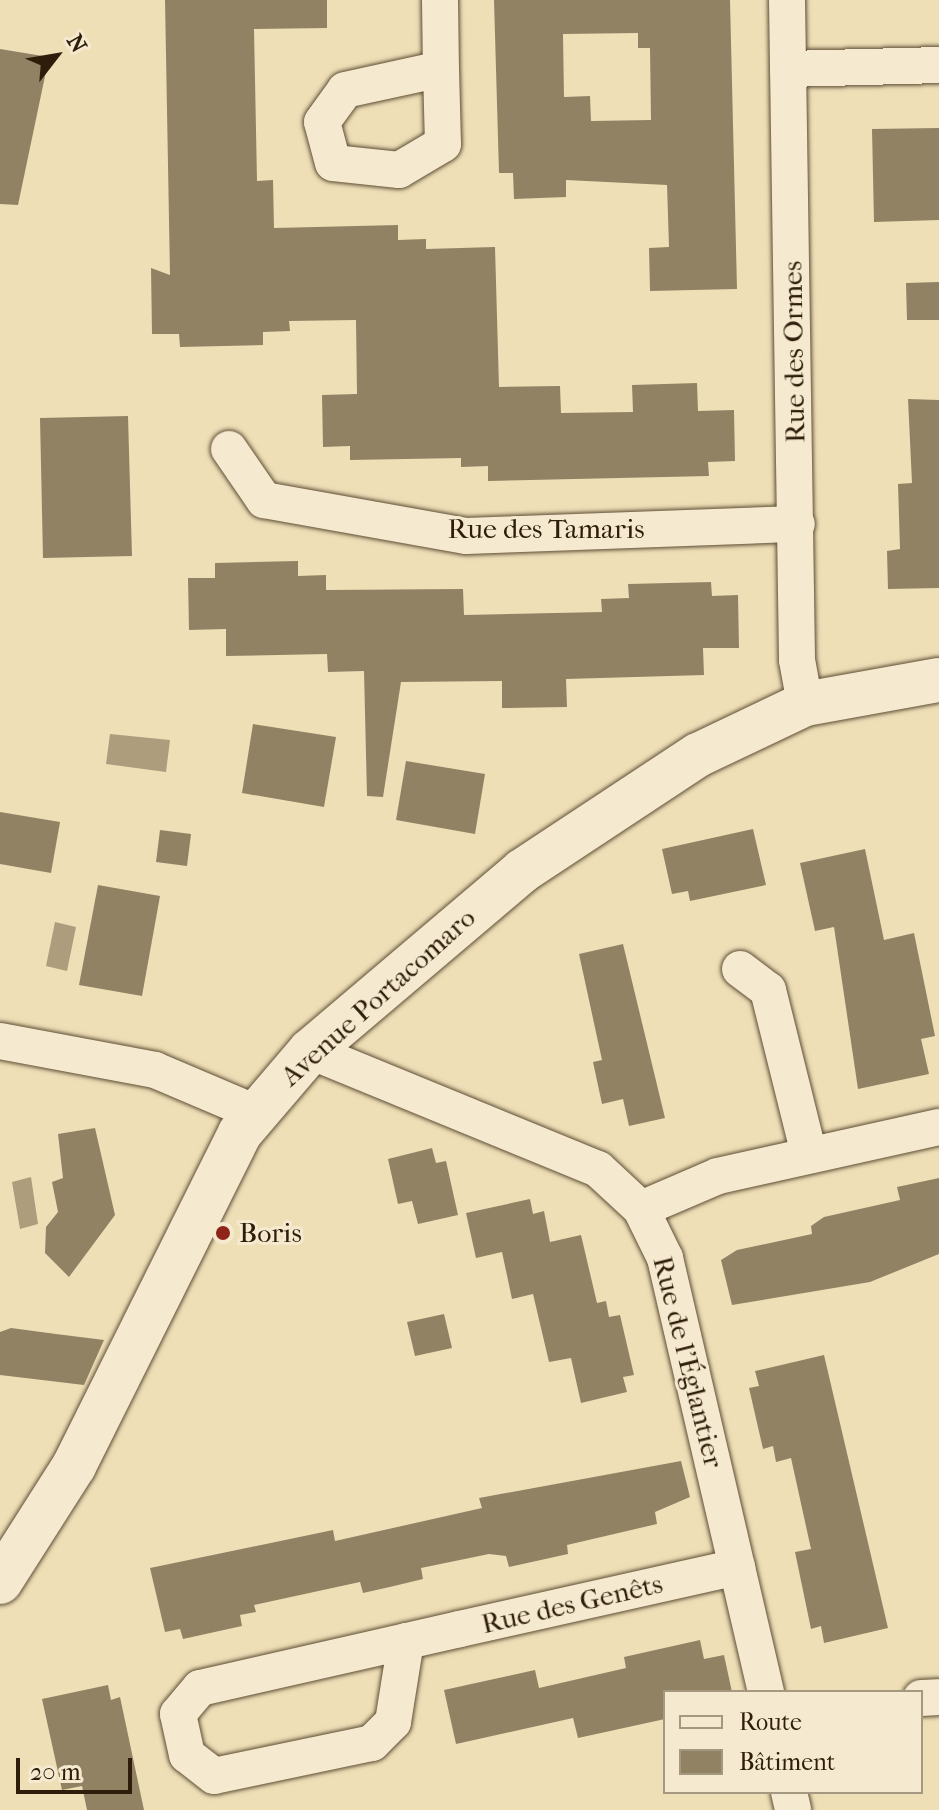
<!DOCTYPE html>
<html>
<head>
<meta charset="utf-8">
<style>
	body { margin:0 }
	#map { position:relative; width:939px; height:1810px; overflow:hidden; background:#efdfb7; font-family:"IM FELL French Canon",serif }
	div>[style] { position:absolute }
	.water>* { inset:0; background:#ad9d7c }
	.building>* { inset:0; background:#928264 }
	.roads { filter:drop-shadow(0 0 2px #5e4e35) drop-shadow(0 0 2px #5e4e35) }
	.minor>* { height:36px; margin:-18px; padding:0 18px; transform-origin:18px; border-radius:18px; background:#f5ead0 }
	.tertiary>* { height:44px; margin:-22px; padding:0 22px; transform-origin:22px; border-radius:22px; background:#f5ead0 }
	.dots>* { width:22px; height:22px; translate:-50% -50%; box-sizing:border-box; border:4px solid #f5ead0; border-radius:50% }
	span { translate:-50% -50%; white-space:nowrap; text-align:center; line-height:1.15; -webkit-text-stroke:6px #f5ead0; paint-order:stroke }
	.street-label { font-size:28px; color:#2e1d0a }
	.poi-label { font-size:28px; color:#2e1d0a }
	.left { translate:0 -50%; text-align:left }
	.legend { position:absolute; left:663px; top:1690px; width:260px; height:104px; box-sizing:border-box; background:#f5ead0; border:2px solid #a59881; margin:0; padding:10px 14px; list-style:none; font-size:24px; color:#2e1d0a }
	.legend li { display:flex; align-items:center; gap:16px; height:40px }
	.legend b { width:40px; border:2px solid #a59881 }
	.north { position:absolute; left:16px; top:16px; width:80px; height:80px; -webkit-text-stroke:6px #f5ead0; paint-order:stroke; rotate:59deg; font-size:22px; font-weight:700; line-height:32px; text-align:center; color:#2e1d0a }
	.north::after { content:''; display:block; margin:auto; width:28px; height:36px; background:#2e1d0a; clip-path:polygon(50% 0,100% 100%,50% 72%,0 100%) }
	.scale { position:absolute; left:16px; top:1758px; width:116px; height:36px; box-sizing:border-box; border:4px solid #2e1d0a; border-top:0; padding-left:10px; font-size:24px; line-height:28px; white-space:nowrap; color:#2e1d0a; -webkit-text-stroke:6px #f5ead0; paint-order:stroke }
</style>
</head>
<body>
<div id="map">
	<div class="water">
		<div style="clip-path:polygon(110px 734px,170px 740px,166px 772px,106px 764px)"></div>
		<div style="clip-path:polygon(55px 922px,76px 927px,67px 971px,46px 966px)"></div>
		<div style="clip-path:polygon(31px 1177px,38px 1224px,20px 1229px,12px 1182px)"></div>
	</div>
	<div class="building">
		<div style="clip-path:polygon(165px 0,327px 0,327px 28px,254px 29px,257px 181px,273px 180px,274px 228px,398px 225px,398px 240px,426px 239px,426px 249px,495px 247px,499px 387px,560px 386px,561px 413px,633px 412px,632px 385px,697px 383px,698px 411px,734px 410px,735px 461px,708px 462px,709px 476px,488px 481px,488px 466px,461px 467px,461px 458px,350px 460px,350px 446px,323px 447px,322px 395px,357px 394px,356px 320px,289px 321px,290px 331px,263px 332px,263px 345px,180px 347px,179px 334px,152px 334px,151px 268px,170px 275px)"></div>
		<div style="clip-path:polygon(evenodd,494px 0,730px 0,737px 289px,650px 291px,649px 248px,669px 247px,667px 185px,566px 180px,566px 197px,514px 199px,513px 173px,499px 173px,494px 0,638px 33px,638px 48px,650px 48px,651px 120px,591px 121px,590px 96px,564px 97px,563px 34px,638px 33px)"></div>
		<div style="clip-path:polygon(0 49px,49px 57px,18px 205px,0 204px)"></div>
		<div style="clip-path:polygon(939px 128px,939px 220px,874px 222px,872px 129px)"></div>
		<div style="clip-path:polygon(939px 282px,939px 320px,907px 320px,906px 283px)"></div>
		<div style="clip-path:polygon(908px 399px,939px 400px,939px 588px,888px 589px,887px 551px,900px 549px,898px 484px,912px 483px)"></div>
		<div style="clip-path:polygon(128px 416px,132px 556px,43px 558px,40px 418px)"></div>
		<div style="clip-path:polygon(298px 561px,298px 576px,326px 575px,326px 590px,463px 589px,464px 615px,602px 612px,601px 599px,629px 598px,628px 584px,711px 582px,712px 596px,738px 595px,739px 648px,703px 648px,704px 675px,566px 679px,567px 707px,502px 708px,502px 681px,401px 682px,383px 797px,367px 796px,364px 671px,328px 672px,327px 654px,226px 656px,226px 629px,189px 630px,188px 578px,215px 578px,215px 563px)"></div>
		<div style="clip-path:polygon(253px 724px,336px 737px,324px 807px,242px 793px)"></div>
		<div style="clip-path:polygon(406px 761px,485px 774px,475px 834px,396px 820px)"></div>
		<div style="clip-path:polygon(0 812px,60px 822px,51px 873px,0 864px)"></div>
		<div style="clip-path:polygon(753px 829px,766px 885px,690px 901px,688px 891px,672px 894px,662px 849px)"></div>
		<div style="clip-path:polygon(160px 830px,191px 834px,187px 866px,156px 862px)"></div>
		<div style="clip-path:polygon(865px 849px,884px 940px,914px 933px,935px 1036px,921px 1039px,929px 1074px,858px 1089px,834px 927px,815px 931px,800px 863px)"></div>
		<div style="clip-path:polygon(98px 885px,160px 896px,142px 996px,79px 985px)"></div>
		<div style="clip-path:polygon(623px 944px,665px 1118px,629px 1126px,623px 1099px,602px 1104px,593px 1062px,602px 1060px,579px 954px)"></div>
		<div style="clip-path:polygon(95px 1128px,115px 1215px,69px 1277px,45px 1253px,46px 1227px,58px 1212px,52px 1182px,63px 1178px,58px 1134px)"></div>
		<div style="clip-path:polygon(432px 1148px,436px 1163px,446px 1161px,458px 1215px,418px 1224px,412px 1201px,398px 1204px,388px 1159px)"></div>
		<div style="clip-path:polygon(939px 1178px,939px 1254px,870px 1282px,732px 1305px,721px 1260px,737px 1250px,812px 1234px,811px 1226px,824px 1217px,900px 1200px,897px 1187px)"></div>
		<div style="clip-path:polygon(530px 1199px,533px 1214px,544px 1211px,550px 1242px,581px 1235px,597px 1303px,606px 1301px,609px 1317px,620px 1315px,634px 1375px,623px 1377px,627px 1392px,581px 1403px,571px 1358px,549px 1362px,533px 1294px,512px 1299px,502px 1252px,476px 1258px,466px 1213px)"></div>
		<div style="clip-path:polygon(444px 1314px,452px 1348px,415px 1356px,407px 1322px)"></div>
		<div style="clip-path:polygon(11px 1328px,56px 1334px,104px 1340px,84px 1385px,0 1375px,0 1332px)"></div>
		<div style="clip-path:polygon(824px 1355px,888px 1628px,824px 1643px,821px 1626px,811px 1629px,795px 1552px,811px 1549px,791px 1458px,776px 1462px,773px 1446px,763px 1449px,749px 1388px,759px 1386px,755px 1371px)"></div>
		<div style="clip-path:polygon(681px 1461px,690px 1497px,655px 1512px,657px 1524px,567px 1545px,568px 1554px,509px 1567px,506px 1556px,489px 1554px,421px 1568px,423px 1579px,394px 1586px,363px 1593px,360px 1582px,254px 1605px,256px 1612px,240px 1615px,242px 1626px,183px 1639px,180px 1629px,165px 1632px,150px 1568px,333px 1530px,335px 1541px,482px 1508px,479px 1498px)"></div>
		<div style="clip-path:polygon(700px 1640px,704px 1659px,724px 1655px,732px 1692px,665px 1692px,665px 1719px,578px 1738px,573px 1718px,456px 1744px,444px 1690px,535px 1670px,539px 1688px,626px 1668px,624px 1657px)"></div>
		<div style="clip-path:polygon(108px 1685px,111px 1700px,120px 1697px,144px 1810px,87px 1810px,82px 1786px,62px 1790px,42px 1699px)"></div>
	</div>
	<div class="roads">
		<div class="minor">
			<div style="left:440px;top:0;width:69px;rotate:89.2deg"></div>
			<div style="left:441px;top:69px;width:75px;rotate:88.5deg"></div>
			<div style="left:443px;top:144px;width:51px;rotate:149.4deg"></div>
			<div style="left:399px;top:170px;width:66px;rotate:-173.9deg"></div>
			<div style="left:333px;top:163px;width:42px;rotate:-105deg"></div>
			<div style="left:322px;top:122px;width:39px;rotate:-54deg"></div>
			<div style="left:345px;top:90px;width:98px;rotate:-12.3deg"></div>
			<div style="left:787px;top:0;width:660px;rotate:89.13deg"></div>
			<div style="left:797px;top:660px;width:45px;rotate:79.7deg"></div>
			<div style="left:788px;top:69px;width:151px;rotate:-1.5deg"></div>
			<div style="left:229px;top:449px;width:62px;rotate:55.5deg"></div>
			<div style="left:264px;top:500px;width:205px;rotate:10.1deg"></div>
			<div style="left:466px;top:536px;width:331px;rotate:-2.1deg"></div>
			<div style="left:740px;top:969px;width:35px;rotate:37deg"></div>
			<div style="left:768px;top:990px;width:169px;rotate:76deg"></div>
			<div style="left:0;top:1041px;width:158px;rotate:10.6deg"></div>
			<div style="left:155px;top:1070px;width:108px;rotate:23deg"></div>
			<div style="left:310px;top:1051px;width:311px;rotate:22.3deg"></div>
			<div style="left:598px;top:1169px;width:59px;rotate:42.9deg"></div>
			<div style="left:641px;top:1209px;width:55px;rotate:63.9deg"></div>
			<div style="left:665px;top:1258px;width:446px;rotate:76.9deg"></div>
			<div style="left:641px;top:1209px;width:84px;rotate:-23.2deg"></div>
			<div style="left:718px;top:1176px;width:226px;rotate:-12.5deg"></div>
			<div style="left:406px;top:1641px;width:82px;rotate:99.1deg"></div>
			<div style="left:393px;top:1722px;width:30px;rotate:135deg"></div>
			<div style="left:372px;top:1743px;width:161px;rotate:168.2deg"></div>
			<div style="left:214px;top:1776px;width:34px;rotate:-142deg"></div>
			<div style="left:187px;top:1755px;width:42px;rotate:-102.4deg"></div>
			<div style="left:178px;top:1714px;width:34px;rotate:-50deg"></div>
			<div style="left:200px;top:1688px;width:267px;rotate:-12.8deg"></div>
			<div style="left:460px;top:1629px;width:284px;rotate:-12.6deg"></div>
			<div style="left:921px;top:1698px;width:18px;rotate:-3deg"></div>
			<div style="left:789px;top:1792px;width:18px;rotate:77deg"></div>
		</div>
		<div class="tertiary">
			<div style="left:0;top:1582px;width:138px;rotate:-57.5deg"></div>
			<div style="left:74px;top:1466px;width:372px;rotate:-63.5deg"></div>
			<div style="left:240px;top:1133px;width:108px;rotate:-49.5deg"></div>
			<div style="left:310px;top:1051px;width:278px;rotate:-40.3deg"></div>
			<div style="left:522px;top:871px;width:211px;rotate:-33.4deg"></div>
			<div style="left:698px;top:755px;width:119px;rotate:-25.5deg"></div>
			<div style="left:805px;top:704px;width:136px;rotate:-10.2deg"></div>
		</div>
	</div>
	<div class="dots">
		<div style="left:223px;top:1233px;background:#8f2418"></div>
	</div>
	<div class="street-label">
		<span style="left:794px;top:352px;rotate:-91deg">Rue des Ormes</span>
		<span style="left:546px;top:529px">Rue des Tamaris</span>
		<span style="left:378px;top:997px;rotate:-42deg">Avenue Portacomaro</span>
		<span style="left:688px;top:1362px;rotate:76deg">Rue de l'Églantier</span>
		<span style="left:572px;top:1604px;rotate:-13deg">Rue des Genêts</span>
	</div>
	<div class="poi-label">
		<span class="left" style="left:239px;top:1233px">Boris</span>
	</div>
	<ul class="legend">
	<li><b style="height:10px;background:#f5ead0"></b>Route</li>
	<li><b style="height:22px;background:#928264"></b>Bâtiment</li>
	</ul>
	<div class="north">N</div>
	<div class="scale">20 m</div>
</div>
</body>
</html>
